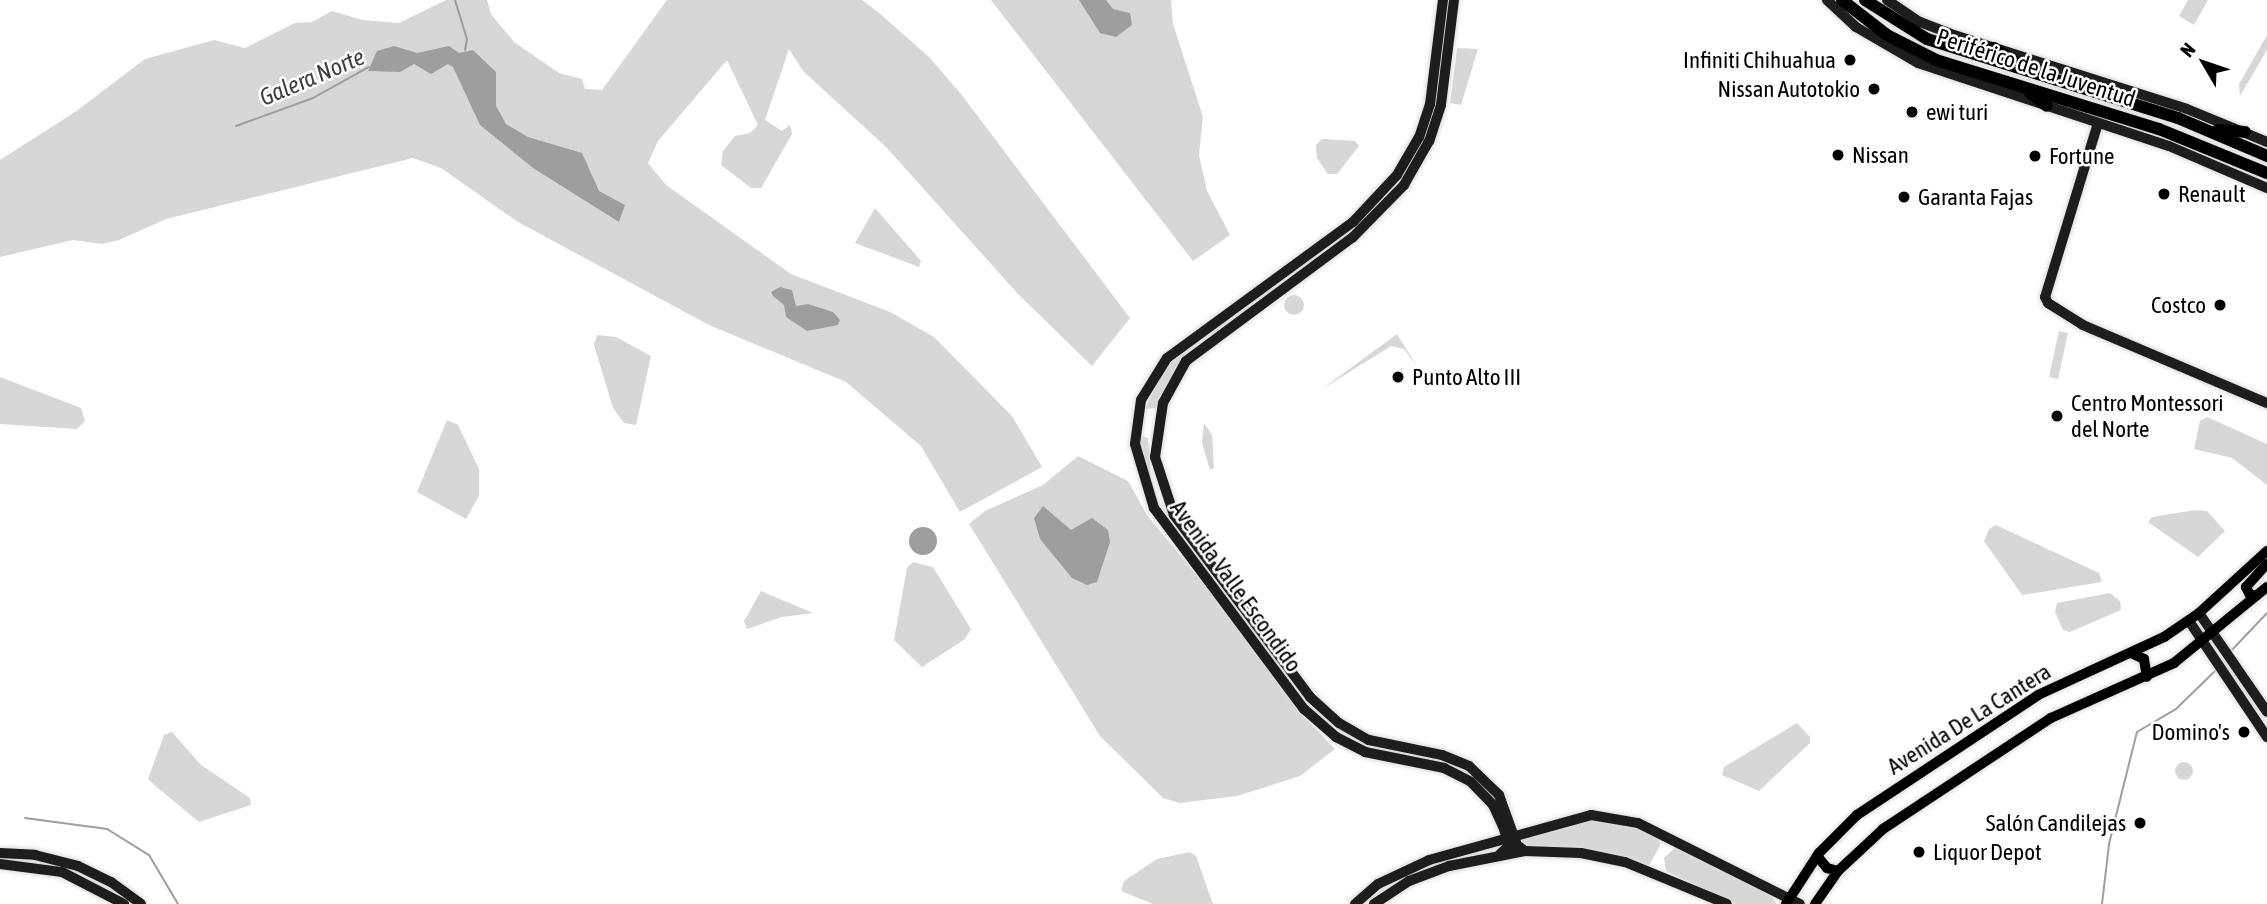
<!DOCTYPE html>
<html>
<head>
<meta charset="utf-8">
<style>
	body { margin:0 }
	#map { position:relative; width:2267px; height:904px; overflow:hidden; background:#fff; font-family:"Asap Condensed",sans-serif }
	div>[style] { position:absolute }
	.green>* { inset:0; background:#d7d7d7 }
	.round { border-radius:50% }
	.water>* { inset:0; background:#9e9e9e }
	.stream>* { height:2px; margin:-1px; padding:0 1px; transform-origin:1px; border-radius:1px; background:#9e9e9e }
	.roads { filter:drop-shadow(0 0 2px #dbdbdb) drop-shadow(0 0 2px #dbdbdb) }
	.secondary>* { height:10px; margin:-5px; padding:0 5px; transform-origin:5px; border-radius:5px; background:#1d1d1d }
	.primary>* { height:10px; margin:-5px; padding:0 5px; transform-origin:5px; border-radius:5px; background:#000 }
	.highway>* { height:12px; margin:-6px; padding:0 6px; transform-origin:6px; border-radius:6px; background:#000 }
	.dots>* { width:19px; height:19px; translate:-50% -50%; box-sizing:border-box; border:4px solid #fff; border-radius:50% }
	span { translate:-50% -50%; white-space:nowrap; text-align:center; line-height:1.15; -webkit-text-stroke:5px #fff; paint-order:stroke }
	.poi-label { font-size:23px; color:#000 }
	.right { translate:-100% -50%; text-align:right }
	.left { translate:0 -50%; text-align:left }
	.street-label { font-size:23px; color:#000 }
	.water-label { font-size:24px; color:#3f3f3f; font-style:italic }
	.north { position:absolute; left:2169px; top:28px; width:70px; height:70px; -webkit-text-stroke:5px #fff; paint-order:stroke; rotate:309deg; font-size:19px; font-weight:700; line-height:28px; text-align:center; color:#000 }
	.north::after { content:''; display:block; margin:auto; width:24px; height:32px; background:#000; clip-path:polygon(50% 0,100% 100%,50% 72%,0 100%) }
</style>
</head>
<body>
<div id="map">
	<div class="green">
		<div style="clip-path:polygon(446px 0,487px 0,491px 14px,514px 42px,559px 73px,582px 79px,585px 89px,602px 90px,667px 0,862px 0,878px 12px,929px 57px,961px 94px,1130px 318px,1092px 366px,1018px 294px,886px 147px,803px 71px,789px 49px,765px 120px,782px 131px,790px 125px,792px 134px,761px 188px,751px 188px,721px 165px,723px 151px,735px 136px,750px 133px,758px 125px,727px 60px,658px 141px,648px 163px,666px 185px,791px 274px,890px 312px,934px 337px,1012px 416px,1042px 467px,960px 512px,921px 446px,846px 382px,709px 325px,518px 222px,441px 168px,413px 158px,166px 219px,119px 240px,102px 244px,73px 240px,0 257px,0 160px,75px 112px,145px 59px,214px 40px,245px 48px,295px 23px,312px 22px,332px 11px,363px 20px,399px 23px)"></div>
		<div style="clip-path:polygon(991px 0,1171px 0,1173px 24px,1203px 117px,1199px 155px,1207px 191px,1230px 235px,1193px 261px)"></div>
		<div style="clip-path:polygon(2188px 0,2208px 0,2194px 25px,2179px 16px)"></div>
		<div style="clip-path:polygon(2267px 35px,2267px 50px,2240px 96px,2239px 84px)"></div>
		<div style="clip-path:polygon(1457px 48px,1478px 49px,1461px 105px,1450px 103px)"></div>
		<div style="clip-path:polygon(1322px 139px,1355px 141px,1359px 146px,1337px 174px,1328px 174px,1317px 158px,1316px 145px)"></div>
		<div style="clip-path:polygon(875px 208px,921px 261px,919px 267px,855px 243px)"></div>
		<div class="round" style="left:1284px;top:295px;width:20px;height:20px"></div>
		<div style="clip-path:polygon(2059px 331px,2068px 333px,2058px 379px,2049px 377px)"></div>
		<div style="clip-path:polygon(1397px 334px,1418px 368px,1404px 349px,1391px 346px,1322px 389px)"></div>
		<div style="clip-path:polygon(597px 335px,616px 337px,651px 356px,636px 425px,624px 423px,613px 408px,594px 345px)"></div>
		<div style="clip-path:polygon(1188px 348px,1156px 408px,1145px 409px,1163px 370px)"></div>
		<div style="clip-path:polygon(0 377px,81px 408px,85px 421px,77px 429px,0 424px)"></div>
		<div style="clip-path:polygon(2207px 417px,2267px 444px,2267px 485px,2232px 458px,2194px 449px,2200px 421px)"></div>
		<div style="clip-path:polygon(447px 420px,458px 425px,479px 469px,479px 496px,466px 519px,417px 492px)"></div>
		<div style="clip-path:polygon(1204px 423px,1212px 435px,1214px 468px,1210px 470px,1202px 443px)"></div>
		<div style="clip-path:polygon(1141px 436px,1148px 438px,1151px 478px,1161px 510px,1137px 452px)"></div>
		<div style="clip-path:polygon(1078px 456px,1128px 481px,1147px 515px,1224px 609px,1300px 713px,1335px 749px,1300px 776px,1237px 796px,1180px 803px,1163px 798px,1100px 736px,969px 524px,985px 511px,1043px 485px)"></div>
		<div style="clip-path:polygon(2196px 510px,2207px 511px,2225px 531px,2198px 557px,2148px 522px,2152px 517px)"></div>
		<div style="clip-path:polygon(1996px 525px,2099px 573px,2102px 582px,2022px 595px,1984px 541px,1989px 529px)"></div>
		<div style="clip-path:polygon(913px 562px,933px 567px,971px 629px,965px 639px,922px 667px,894px 640px,907px 568px)"></div>
		<div style="clip-path:polygon(761px 591px,813px 613px,782px 617px,747px 629px,744px 621px)"></div>
		<div style="clip-path:polygon(2110px 593px,2120px 601px,2121px 610px,2070px 632px,2063px 630px,2055px 612px,2057px 603px)"></div>
		<div style="clip-path:polygon(1797px 723px,1810px 737px,1810px 743px,1759px 791px,1722px 775px,1724px 767px)"></div>
		<div style="clip-path:polygon(172px 732px,201px 765px,250px 798px,251px 805px,199px 822px,152px 783px,148px 779px,164px 735px)"></div>
		<div class="round" style="left:2175px;top:762px;width:18px;height:18px"></div>
		<div style="clip-path:polygon(1592px 820px,1632px 826px,1659px 839px,1660px 846px,1649px 865px,1521px 845px,1519px 838px)"></div>
		<div style="clip-path:polygon(1676px 847px,1772px 896px,1776px 904px,1735px 904px,1666px 871px,1664px 858px)"></div>
		<div style="clip-path:polygon(1190px 852px,1196px 856px,1213px 904px,1153px 904px,1121px 891px,1124px 881px,1157px 859px)"></div>
	</div>
	<div class="water">
		<div style="clip-path:polygon(1079px 0,1106px 0,1113px 9px,1130px 13px,1132px 25px,1116px 37px,1100px 33px)"></div>
		<div style="clip-path:polygon(394px 46px,417px 53px,449px 46px,459px 53px,473px 50px,496px 72px,496px 106px,506px 124px,528px 137px,582px 153px,599px 191px,625px 205px,619px 222px,533px 168px,480px 125px,453px 67px,448px 64px,431px 74px,414px 64px,400px 72px,368px 71px,377px 51px)"></div>
		<div style="clip-path:polygon(780px 287px,792px 290px,796px 306px,808px 304px,833px 312px,840px 320px,838px 325px,807px 331px,786px 317px,784px 305px,773px 296px,771px 292px)"></div>
		<div style="clip-path:polygon(1043px 506px,1071px 530px,1092px 518px,1108px 530px,1110px 542px,1097px 582px,1087px 585px,1072px 578px,1040px 539px,1034px 518px)"></div>
		<div class="round" style="left:909px;top:527px;width:28px;height:28px"></div>
	</div>
	<div class="stream">
		<div style="left:455px;top:0;width:41px;rotate:72.9deg"></div>
		<div style="left:467px;top:39px;width:11px;rotate:100deg"></div>
		<div style="left:236px;top:126px;width:82px;rotate:-20deg"></div>
		<div style="left:313px;top:98px;width:64px;rotate:-29deg"></div>
		<div style="left:2231px;top:651px;width:52px;rotate:-46.5deg"></div>
		<div style="left:25px;top:818px;width:83px;rotate:7.6deg"></div>
		<div style="left:107px;top:829px;width:49px;rotate:31.8deg"></div>
		<div style="left:149px;top:855px;width:57px;rotate:59.4deg"></div>
		<div style="left:2102px;top:904px;width:60px;rotate:-83.3deg"></div>
		<div style="left:2109px;top:844px;width:115px;rotate:-76deg"></div>
		<div style="left:2137px;top:732px;width:45px;rotate:-30.5deg"></div>
		<div style="left:2176px;top:709px;width:57px;rotate:-44.3deg"></div>
	</div>
	<div class="roads">
		<div class="secondary">
			<div style="left:1443px;top:0;width:105px;rotate:97.1deg"></div>
			<div style="left:1430px;top:104px;width:35px;rotate:108deg"></div>
			<div style="left:1419px;top:137px;width:44px;rotate:120.1deg"></div>
			<div style="left:1397px;top:175px;width:64px;rotate:133.1deg"></div>
			<div style="left:1353px;top:222px;width:230px;rotate:143.8deg"></div>
			<div style="left:1167px;top:358px;width:49px;rotate:121.8deg"></div>
			<div style="left:1141px;top:400px;width:44px;rotate:97.8deg"></div>
			<div style="left:1135px;top:444px;width:67px;rotate:73.5deg"></div>
			<div style="left:1154px;top:508px;width:251px;rotate:53.3deg"></div>
			<div style="left:1304px;top:709px;width:43px;rotate:41.2deg"></div>
			<div style="left:1336px;top:737px;width:33px;rotate:27deg"></div>
			<div style="left:1365px;top:752px;width:81px;rotate:11.4deg"></div>
			<div style="left:1444px;top:768px;width:30px;rotate:27deg"></div>
			<div style="left:1471px;top:782px;width:32px;rotate:46deg"></div>
			<div style="left:1493px;top:805px;width:23px;rotate:65deg"></div>
			<div style="left:1503px;top:826px;width:21px;rotate:73deg"></div>
			<div style="left:1509px;top:846px;width:12px;rotate:138deg"></div>
			<div style="left:1454px;top:0;width:106px;rotate:97.1deg"></div>
			<div style="left:1441px;top:105px;width:38px;rotate:108deg"></div>
			<div style="left:1429px;top:141px;width:51px;rotate:119.6deg"></div>
			<div style="left:1404px;top:185px;width:73px;rotate:134.4deg"></div>
			<div style="left:1353px;top:237px;width:208px;rotate:143.4deg"></div>
			<div style="left:1186px;top:361px;width:48px;rotate:118.7deg"></div>
			<div style="left:1163px;top:403px;width:55px;rotate:98.4deg"></div>
			<div style="left:1155px;top:457px;width:61px;rotate:71.9deg"></div>
			<div style="left:1174px;top:515px;width:227px;rotate:53.2deg"></div>
			<div style="left:1310px;top:697px;width:39px;rotate:42deg"></div>
			<div style="left:1339px;top:723px;width:34px;rotate:30deg"></div>
			<div style="left:1369px;top:740px;width:75px;rotate:11.6deg"></div>
			<div style="left:1442px;top:755px;width:29px;rotate:22deg"></div>
			<div style="left:1469px;top:766px;width:42px;rotate:44deg"></div>
			<div style="left:1499px;top:795px;width:53px;rotate:70.2deg"></div>
			<div style="left:1517px;top:845px;width:10px;rotate:37deg"></div>
			<div style="left:1827px;top:0;width:40px;rotate:43deg"></div>
			<div style="left:1856px;top:27px;width:72px;rotate:30.1deg"></div>
			<div style="left:1918px;top:63px;width:264px;rotate:18.3deg"></div>
			<div style="left:2169px;top:146px;width:107px;rotate:23.2deg"></div>
			<div style="left:1887px;top:0;width:40px;rotate:34deg"></div>
			<div style="left:1920px;top:22px;width:36px;rotate:21deg"></div>
			<div style="left:1954px;top:35px;width:244px;rotate:17.6deg"></div>
			<div style="left:2187px;top:109px;width:87px;rotate:22.4deg"></div>
			<div style="left:2098px;top:123px;width:182px;rotate:106.9deg"></div>
			<div style="left:2045px;top:297px;width:7px;rotate:63deg"></div>
			<div style="left:2048px;top:303px;width:41px;rotate:32.2deg"></div>
			<div style="left:2083px;top:325px;width:200px;rotate:23deg"></div>
			<div style="left:2199px;top:613px;width:120px;rotate:55.5deg"></div>
			<div style="left:2189px;top:621px;width:140px;rotate:56.1deg"></div>
			<div style="left:0;top:853px;width:35px;rotate:3deg"></div>
			<div style="left:35px;top:855px;width:44px;rotate:14.3deg"></div>
			<div style="left:78px;top:866px;width:37px;rotate:26deg"></div>
			<div style="left:111px;top:882px;width:37px;rotate:36deg"></div>
			<div style="left:0;top:864px;width:63px;rotate:7.4deg"></div>
			<div style="left:62px;top:872px;width:70px;rotate:27.3deg"></div>
			<div style="left:1355px;top:904px;width:30px;rotate:-41deg"></div>
			<div style="left:1378px;top:884px;width:56px;rotate:-25.2deg"></div>
			<div style="left:1429px;top:860px;width:168px;rotate:-15.5deg"></div>
			<div style="left:1591px;top:815px;width:48px;rotate:9.7deg"></div>
			<div style="left:1638px;top:823px;width:181px;rotate:26.6deg"></div>
			<div style="left:1374px;top:904px;width:42px;rotate:-33.3deg"></div>
			<div style="left:1409px;top:881px;width:43px;rotate:-20.6deg"></div>
			<div style="left:1449px;top:866px;width:77px;rotate:-11.2deg"></div>
			<div style="left:1525px;top:851px;width:56px;rotate:2deg"></div>
			<div style="left:1581px;top:853px;width:45px;rotate:11.6deg"></div>
			<div style="left:1625px;top:862px;width:110px;rotate:22.4deg"></div>
		</div>
		<div class="primary">
			<div style="left:2257px;top:595px;width:7px;rotate:180deg"></div>
			<div style="left:2250px;top:595px;width:9px;rotate:-117deg"></div>
			<div style="left:2246px;top:587px;width:31px;rotate:-48deg"></div>
			<div style="left:2133px;top:654px;width:12px;rotate:24deg"></div>
			<div style="left:2144px;top:659px;width:18px;rotate:81deg"></div>
			<div style="left:1817px;top:856px;width:16px;rotate:50deg"></div>
			<div style="left:1827px;top:868px;width:11px;rotate:15deg"></div>
			<div style="left:1786px;top:904px;width:61px;rotate:-57.1deg"></div>
			<div style="left:1819px;top:853px;width:54px;rotate:-45deg"></div>
			<div style="left:1857px;top:815px;width:217px;rotate:-33.5deg"></div>
			<div style="left:2038px;top:695px;width:139px;rotate:-24.7deg"></div>
			<div style="left:2164px;top:637px;width:42px;rotate:-34.4deg"></div>
			<div style="left:2199px;top:613px;width:92px;rotate:-42.4deg"></div>
			<div style="left:1815px;top:904px;width:40px;rotate:-55.1deg"></div>
			<div style="left:1838px;top:871px;width:62px;rotate:-43deg"></div>
			<div style="left:1883px;top:829px;width:201px;rotate:-33.5deg"></div>
			<div style="left:2051px;top:718px;width:135px;rotate:-24.1deg"></div>
			<div style="left:2174px;top:663px;width:120px;rotate:-39.3deg"></div>
		</div>
		<div class="highway">
			<div style="left:1842px;top:0;width:57px;rotate:37.9deg"></div>
			<div style="left:1887px;top:35px;width:55px;rotate:27deg"></div>
			<div style="left:1936px;top:60px;width:233px;rotate:17.2deg"></div>
			<div style="left:2159px;top:129px;width:117px;rotate:22.2deg"></div>
			<div style="left:1865px;top:0;width:73px;rotate:32.2deg"></div>
			<div style="left:1927px;top:39px;width:263px;rotate:17.5deg"></div>
			<div style="left:2178px;top:118px;width:97px;rotate:23.1deg"></div>
			<div style="left:1994px;top:48px;width:27px;rotate:34deg"></div>
			<div style="left:2030px;top:93px;width:21px;rotate:37deg"></div>
			<div style="left:2218px;top:130px;width:27px;rotate:4deg"></div>
		</div>
	</div>
	<div class="dots">
		<div style="left:1850px;top:60px;background:#000"></div>
		<div style="left:1874px;top:89px;background:#000"></div>
		<div style="left:1912px;top:112px;background:#000"></div>
		<div style="left:1838px;top:155px;background:#000"></div>
		<div style="left:2035px;top:156px;background:#000"></div>
		<div style="left:2164px;top:194px;background:#000"></div>
		<div style="left:1904px;top:197px;background:#000"></div>
		<div style="left:2220px;top:305px;background:#000"></div>
		<div style="left:1398px;top:377px;background:#000"></div>
		<div style="left:2057px;top:416px;background:#000"></div>
		<div style="left:2244px;top:732px;background:#000"></div>
		<div style="left:2140px;top:823px;background:#000"></div>
		<div style="left:1919px;top:852px;background:#000"></div>
	</div>
	<div class="poi-label">
		<span class="right" style="left:1836px;top:60px">Infiniti Chihuahua</span>
		<span class="right" style="left:1860px;top:89px">Nissan Autotokio</span>
		<span class="left" style="left:1926px;top:112px">ewi turi</span>
		<span class="left" style="left:1852px;top:155px">Nissan</span>
		<span class="left" style="left:2049px;top:156px">Fortune</span>
		<span class="left" style="left:2178px;top:194px">Renault</span>
		<span class="left" style="left:1918px;top:197px">Garanta Fajas</span>
		<span class="right" style="left:2206px;top:305px">Costco</span>
		<span class="left" style="left:1412px;top:377px">Punto Alto III</span>
		<span class="left" style="left:2071px;top:416px">Centro Montessori<br>del Norte</span>
		<span class="right" style="left:2230px;top:732px">Domino's</span>
		<span class="right" style="left:2126px;top:823px">Salón Candilejas</span>
		<span class="left" style="left:1933px;top:852px">Liquor Depot</span>
	</div>
	<div class="street-label">
		<span style="left:2036px;top:68px;rotate:18deg">Periférico de la Juventud</span>
		<span style="left:1236px;top:586px;rotate:54deg">Avenida Valle Escondido</span>
		<span style="left:1969px;top:719px;rotate:-32deg">Avenida De La Cantera</span>
	</div>
	<div class="water-label">
		<span style="left:312px;top:77px;rotate:-23deg">Galera Norte</span>
	</div>
	<div class="north">N</div>
</div>
</body>
</html>
